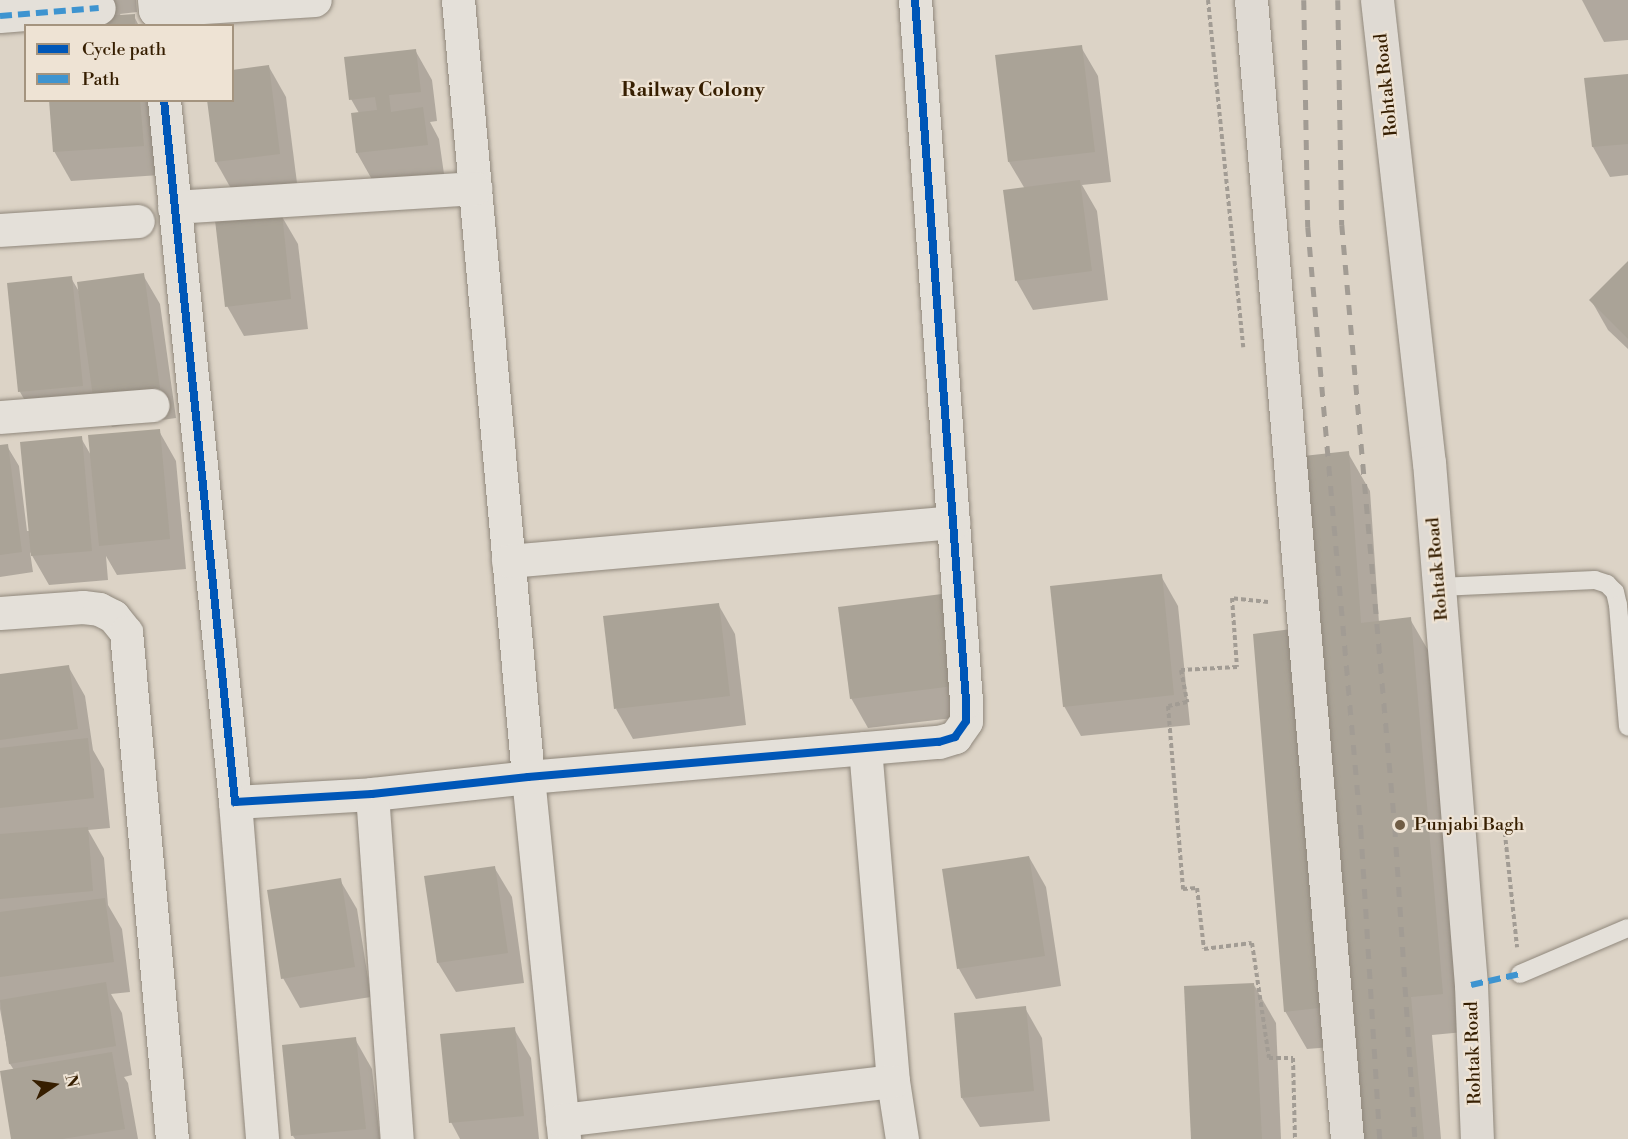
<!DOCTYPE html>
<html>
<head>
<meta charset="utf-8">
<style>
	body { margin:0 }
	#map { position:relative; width:1628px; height:1139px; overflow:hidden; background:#dcd3c6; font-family:"Libre Bodoni",serif }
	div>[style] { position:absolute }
	.shadow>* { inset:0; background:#0003 }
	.building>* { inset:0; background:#aaa397 }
	.path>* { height:4px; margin-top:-2px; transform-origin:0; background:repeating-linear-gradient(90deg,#a29c94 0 4.5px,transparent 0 7.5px) }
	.roads { filter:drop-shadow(0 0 2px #90887c) drop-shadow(0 0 2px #90887c) }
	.lane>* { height:18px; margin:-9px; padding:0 9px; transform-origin:9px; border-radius:9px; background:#e4e0d9 }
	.street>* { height:33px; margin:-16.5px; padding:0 16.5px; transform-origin:16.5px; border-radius:16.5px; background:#e4e0d9 }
	.primary>* { height:33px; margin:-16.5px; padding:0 16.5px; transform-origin:16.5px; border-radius:16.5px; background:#dfdad3 }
	.rail>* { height:4.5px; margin-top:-2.25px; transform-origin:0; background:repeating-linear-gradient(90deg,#a29c94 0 10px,transparent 0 20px) }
	.quiet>* { height:6px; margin-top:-3px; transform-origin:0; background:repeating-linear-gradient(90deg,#3e94d0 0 12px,transparent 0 18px) }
	.cycleway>* { height:8px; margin:-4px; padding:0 4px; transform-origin:4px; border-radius:4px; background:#0057b8 }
	.dots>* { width:16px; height:16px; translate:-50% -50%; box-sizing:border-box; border:3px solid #eee3d4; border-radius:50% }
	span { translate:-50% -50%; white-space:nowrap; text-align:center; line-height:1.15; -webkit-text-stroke:4.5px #eee3d4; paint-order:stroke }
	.street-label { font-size:18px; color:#361e00 }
	.poi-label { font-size:18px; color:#361e00 }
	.left { translate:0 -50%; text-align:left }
	.neighbourhood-label { font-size:20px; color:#361e00; font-weight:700 }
	.legend { position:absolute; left:24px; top:24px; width:210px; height:78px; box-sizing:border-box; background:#eee3d4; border:2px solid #a4947f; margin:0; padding:8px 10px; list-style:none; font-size:18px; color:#361e00 }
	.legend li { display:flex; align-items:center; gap:12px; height:30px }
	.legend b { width:30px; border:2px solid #a4947f }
	.north { position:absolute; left:24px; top:1055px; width:60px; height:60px; -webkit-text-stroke:4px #eee3d4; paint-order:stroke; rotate:77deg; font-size:16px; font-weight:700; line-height:24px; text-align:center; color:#361e00 }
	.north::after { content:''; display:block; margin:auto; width:21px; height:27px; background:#361e00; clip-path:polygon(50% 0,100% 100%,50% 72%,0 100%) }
</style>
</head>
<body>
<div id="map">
	<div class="shadow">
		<div style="clip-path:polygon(71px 0,136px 0,137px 12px,120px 14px,121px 16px,134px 16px,139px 26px,46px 26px)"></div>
		<div style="clip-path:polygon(1582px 0,1628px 0,1628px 40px,1604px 42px)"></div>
		<div style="clip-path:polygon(1081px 47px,1098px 76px,1111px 182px,1082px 185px,1097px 211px,1108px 300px,1033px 310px,1016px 280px,1025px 189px,1009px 162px)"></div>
		<div style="clip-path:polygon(415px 50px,432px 80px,437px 121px,430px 122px,439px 139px,444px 174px,374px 183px,357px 153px,359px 113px,351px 99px)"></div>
		<div style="clip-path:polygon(269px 67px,286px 97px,297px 183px,233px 192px,216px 162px,232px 100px)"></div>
		<div style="clip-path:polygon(1628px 75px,1628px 175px,1610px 177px,1593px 147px,1586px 80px)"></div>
		<div style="clip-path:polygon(51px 100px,155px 100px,160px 175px,71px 181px,54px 151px)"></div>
		<div style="clip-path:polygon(281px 215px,298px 244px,308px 329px,244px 336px,227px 306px)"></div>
		<div style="clip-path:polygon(1628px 263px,1628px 349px,1608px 330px,1591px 300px)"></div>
		<div style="clip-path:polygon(143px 275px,160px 304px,176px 418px,112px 427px,98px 402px,37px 421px,20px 392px,71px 278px,80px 293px)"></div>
		<div style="clip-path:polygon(159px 431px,176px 461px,186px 569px,117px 575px,106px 556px,108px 580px,49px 585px,30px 552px,33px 572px,0 577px,0 446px,7px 446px,19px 466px,27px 531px,30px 531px,81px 438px,92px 457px)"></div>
		<div style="clip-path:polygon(1348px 453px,1370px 491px,1379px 623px,1410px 619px,1432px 657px,1464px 1032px,1432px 1035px,1441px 1139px,1341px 1139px,1332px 1047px,1307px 1049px,1285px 1011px,1293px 630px)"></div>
		<div style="clip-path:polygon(1161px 576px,1178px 606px,1190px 725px,1081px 736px,1064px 706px)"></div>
		<div style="clip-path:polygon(941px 595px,970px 716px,868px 728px,851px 698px)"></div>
		<div style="clip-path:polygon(718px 604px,735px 634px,746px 725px,633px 739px,616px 709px)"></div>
		<div style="clip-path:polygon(68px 666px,85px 696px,93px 750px,104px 769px,110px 828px,88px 830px,104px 858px,108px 905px,122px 929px,130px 992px,111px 994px,122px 1013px,132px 1075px,124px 1077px,128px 1083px,138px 1139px,13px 1139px,14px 1070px,10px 1064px,0 1009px,0 676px)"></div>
		<div style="clip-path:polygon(1029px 857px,1046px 887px,1061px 986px,976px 999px,959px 969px,944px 870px)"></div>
		<div style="clip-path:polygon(494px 867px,512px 897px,524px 983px,456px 992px,438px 963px)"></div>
		<div style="clip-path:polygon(340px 880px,357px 909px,371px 997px,300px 1008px,283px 978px)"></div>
		<div style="clip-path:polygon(1254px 985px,1276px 1023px,1281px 1139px,1193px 1139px)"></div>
		<div style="clip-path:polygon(1025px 1008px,1042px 1038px,1050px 1121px,980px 1127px,962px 1098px)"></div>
		<div style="clip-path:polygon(514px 1029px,531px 1058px,539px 1139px,460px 1139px,451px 1122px)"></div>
		<div style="clip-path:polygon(355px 1039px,372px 1069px,380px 1139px,295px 1139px,293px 1136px)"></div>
	</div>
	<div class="building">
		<div style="clip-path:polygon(135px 14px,135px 26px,44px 26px,44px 20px)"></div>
		<div style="clip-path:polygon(1082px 45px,1095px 152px,1008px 162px,995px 55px)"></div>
		<div style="clip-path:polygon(416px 49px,421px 92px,389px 95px,391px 112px,423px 107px,428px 145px,356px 153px,351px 113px,377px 110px,375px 97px,349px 100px,344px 57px)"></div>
		<div style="clip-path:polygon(269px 65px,280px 154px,215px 162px,207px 100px,232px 100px,232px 70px)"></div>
		<div style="clip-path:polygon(1628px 74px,1628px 144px,1592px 147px,1584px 78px)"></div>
		<div style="clip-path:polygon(49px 100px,140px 100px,144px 146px,53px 152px)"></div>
		<div style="clip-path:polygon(1080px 180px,1092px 271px,1015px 281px,1003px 190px)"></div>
		<div style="clip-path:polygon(282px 213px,291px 299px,225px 307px,215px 220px)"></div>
		<div style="clip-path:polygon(1628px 261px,1628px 339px,1589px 300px)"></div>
		<div style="clip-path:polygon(144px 273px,160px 388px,93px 397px,77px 282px)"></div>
		<div style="clip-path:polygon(72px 276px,83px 386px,18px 392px,7px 283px)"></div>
		<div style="clip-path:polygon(160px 429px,170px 539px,99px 546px,88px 435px)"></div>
		<div style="clip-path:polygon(82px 436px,92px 551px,31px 556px,20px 442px)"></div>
		<div style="clip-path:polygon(8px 444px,22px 552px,0 555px,0 445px)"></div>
		<div style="clip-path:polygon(1349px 451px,1361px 623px,1411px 617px,1443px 994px,1411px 997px,1424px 1139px,1340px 1139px,1327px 1007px,1284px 1012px,1253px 634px,1292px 629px,1276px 459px)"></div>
		<div style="clip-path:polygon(1162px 574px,1174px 695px,1063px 707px,1050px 586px)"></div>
		<div style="clip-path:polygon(942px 594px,954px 686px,850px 699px,838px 607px)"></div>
		<div style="clip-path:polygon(719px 603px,730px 696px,614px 709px,603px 616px)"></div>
		<div style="clip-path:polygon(69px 665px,78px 729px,0 740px,0 674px)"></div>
		<div style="clip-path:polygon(88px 738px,94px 798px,0 808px,0 748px)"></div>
		<div style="clip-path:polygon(88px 827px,93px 891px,0 899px,0 834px)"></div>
		<div style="clip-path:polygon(1029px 856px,1045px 956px,957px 969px,942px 869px)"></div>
		<div style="clip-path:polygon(495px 866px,508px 953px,437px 963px,424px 876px)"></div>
		<div style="clip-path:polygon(341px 878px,355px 967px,281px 979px,267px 890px)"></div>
		<div style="clip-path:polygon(105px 898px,114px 962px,0 977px,0 912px)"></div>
		<div style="clip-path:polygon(106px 982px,116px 1046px,9px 1064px,0 1000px)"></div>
		<div style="clip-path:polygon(1254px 983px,1262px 1139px,1191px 1139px,1184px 986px)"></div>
		<div style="clip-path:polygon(1026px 1006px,1034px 1091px,961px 1098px,954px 1013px)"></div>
		<div style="clip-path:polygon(515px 1027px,524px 1116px,449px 1123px,440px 1034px)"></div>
		<div style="clip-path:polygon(356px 1037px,366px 1129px,291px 1136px,282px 1045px)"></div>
		<div style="clip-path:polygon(112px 1052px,125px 1129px,62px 1139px,11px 1139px,0 1071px)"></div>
	</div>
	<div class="path">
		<div style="left:1208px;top:0;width:349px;rotate:84.2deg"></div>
		<div style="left:1268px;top:602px;width:36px;rotate:-174deg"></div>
		<div style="left:1232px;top:598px;width:69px;rotate:85.9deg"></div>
		<div style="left:1237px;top:667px;width:56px;rotate:176.9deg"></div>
		<div style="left:1181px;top:670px;width:33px;rotate:79deg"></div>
		<div style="left:1187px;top:702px;width:19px;rotate:168deg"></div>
		<div style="left:1168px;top:706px;width:184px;rotate:85.3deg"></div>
		<div style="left:1183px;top:889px;width:14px;rotate:-4deg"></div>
		<div style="left:1197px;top:888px;width:61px;rotate:83.5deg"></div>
		<div style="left:1204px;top:949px;width:48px;rotate:-7.1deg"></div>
		<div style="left:1252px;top:943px;width:116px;rotate:81.6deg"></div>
		<div style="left:1269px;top:1058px;width:24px"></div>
		<div style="left:1293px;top:1058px;width:81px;rotate:88.6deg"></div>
		<div style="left:1504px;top:825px;width:123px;rotate:83.9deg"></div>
	</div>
	<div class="roads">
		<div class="lane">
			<div style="left:1439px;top:587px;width:156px;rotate:-2.6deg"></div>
			<div style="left:1595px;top:580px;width:13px;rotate:18deg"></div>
			<div style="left:1607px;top:584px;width:11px;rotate:45deg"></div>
			<div style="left:1615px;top:592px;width:13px;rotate:77deg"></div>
			<div style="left:1618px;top:605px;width:122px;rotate:85.3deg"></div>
			<div style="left:1520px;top:974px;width:117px;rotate:-23.1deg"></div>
		</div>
		<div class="street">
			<div style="left:154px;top:0;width:10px;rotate:84deg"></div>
			<div style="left:155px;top:10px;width:160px;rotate:-3.6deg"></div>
			<div style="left:458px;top:0;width:780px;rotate:84.85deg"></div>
			<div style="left:528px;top:777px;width:364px;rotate:84.3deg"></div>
			<div style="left:0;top:16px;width:99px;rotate:-4.6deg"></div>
			<div style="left:164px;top:100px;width:706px;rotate:84.22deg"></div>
			<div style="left:235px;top:802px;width:137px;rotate:-3.3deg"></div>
			<div style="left:372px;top:794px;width:157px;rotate:-6.2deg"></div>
			<div style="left:528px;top:777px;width:412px;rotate:-4.9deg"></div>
			<div style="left:939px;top:742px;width:17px;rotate:-17deg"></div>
			<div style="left:955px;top:737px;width:19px;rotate:-55deg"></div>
			<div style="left:966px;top:721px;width:20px;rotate:-90deg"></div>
			<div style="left:966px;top:701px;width:703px;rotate:-94.16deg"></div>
			<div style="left:174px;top:207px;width:302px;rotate:-3.6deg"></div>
			<div style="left:0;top:230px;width:138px;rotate:-3.7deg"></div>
			<div style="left:0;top:417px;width:153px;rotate:-4.5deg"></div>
			<div style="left:508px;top:561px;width:447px;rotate:-5deg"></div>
			<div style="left:0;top:613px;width:83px;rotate:-4.1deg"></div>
			<div style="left:83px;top:607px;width:16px;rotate:7deg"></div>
			<div style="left:99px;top:609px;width:16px;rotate:27deg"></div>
			<div style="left:113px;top:616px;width:21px;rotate:51deg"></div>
			<div style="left:126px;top:632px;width:509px;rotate:84.82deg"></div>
			<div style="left:865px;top:748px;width:334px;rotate:85.2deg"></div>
			<div style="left:893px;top:1081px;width:59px;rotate:81.2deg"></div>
			<div style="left:372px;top:794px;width:346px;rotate:85.9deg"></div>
			<div style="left:235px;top:802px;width:338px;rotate:85.4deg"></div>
			<div style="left:562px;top:1120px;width:333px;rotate:-6.7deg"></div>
		</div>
		<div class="primary">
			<div style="left:1251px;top:0;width:1143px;rotate:85.18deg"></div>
			<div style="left:1377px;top:0;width:465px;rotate:83.6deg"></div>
			<div style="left:1429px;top:462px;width:525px;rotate:85.41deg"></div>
			<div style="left:1471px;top:985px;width:154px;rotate:87.8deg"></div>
		</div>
	</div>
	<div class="rail">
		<div style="left:1304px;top:0;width:227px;rotate:89deg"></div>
		<div style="left:1308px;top:227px;width:604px;rotate:84.97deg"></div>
		<div style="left:1361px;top:829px;width:311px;rotate:86.5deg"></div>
		<div style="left:1338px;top:0;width:225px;rotate:89deg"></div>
		<div style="left:1342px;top:225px;width:604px;rotate:84.97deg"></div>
		<div style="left:1395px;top:827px;width:313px;rotate:86.3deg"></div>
	</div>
	<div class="quiet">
		<div style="left:0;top:16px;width:99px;rotate:-4.6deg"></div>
		<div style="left:1471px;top:985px;width:50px;rotate:-12.7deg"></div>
	</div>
	<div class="cycleway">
		<div style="left:164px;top:100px;width:706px;rotate:84.22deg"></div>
		<div style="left:235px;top:802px;width:137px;rotate:-3.3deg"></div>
		<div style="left:372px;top:794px;width:157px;rotate:-6.2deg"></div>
		<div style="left:528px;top:777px;width:412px;rotate:-4.9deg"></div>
		<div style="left:939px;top:742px;width:17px;rotate:-17deg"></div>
		<div style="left:955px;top:737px;width:19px;rotate:-55deg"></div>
		<div style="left:966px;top:721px;width:20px;rotate:-90deg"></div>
		<div style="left:966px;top:701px;width:703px;rotate:-94.16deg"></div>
	</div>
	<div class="dots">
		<div style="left:1400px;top:825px;background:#705d45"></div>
	</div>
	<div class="street-label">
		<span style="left:1387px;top:85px;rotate:-96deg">Rohtak Road</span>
		<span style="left:1438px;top:569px;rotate:-95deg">Rohtak Road</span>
		<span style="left:1474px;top:1053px;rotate:-92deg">Rohtak Road</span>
	</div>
	<div class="poi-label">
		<span class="left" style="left:1414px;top:825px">Punjabi Bagh</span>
	</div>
	<div class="neighbourhood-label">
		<span style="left:693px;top:90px">Railway Colony</span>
	</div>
	<ul class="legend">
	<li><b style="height:8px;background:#0057b8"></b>Cycle path</li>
	<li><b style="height:8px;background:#3e94d0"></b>Path</li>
	</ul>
	<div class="north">N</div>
</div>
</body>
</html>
